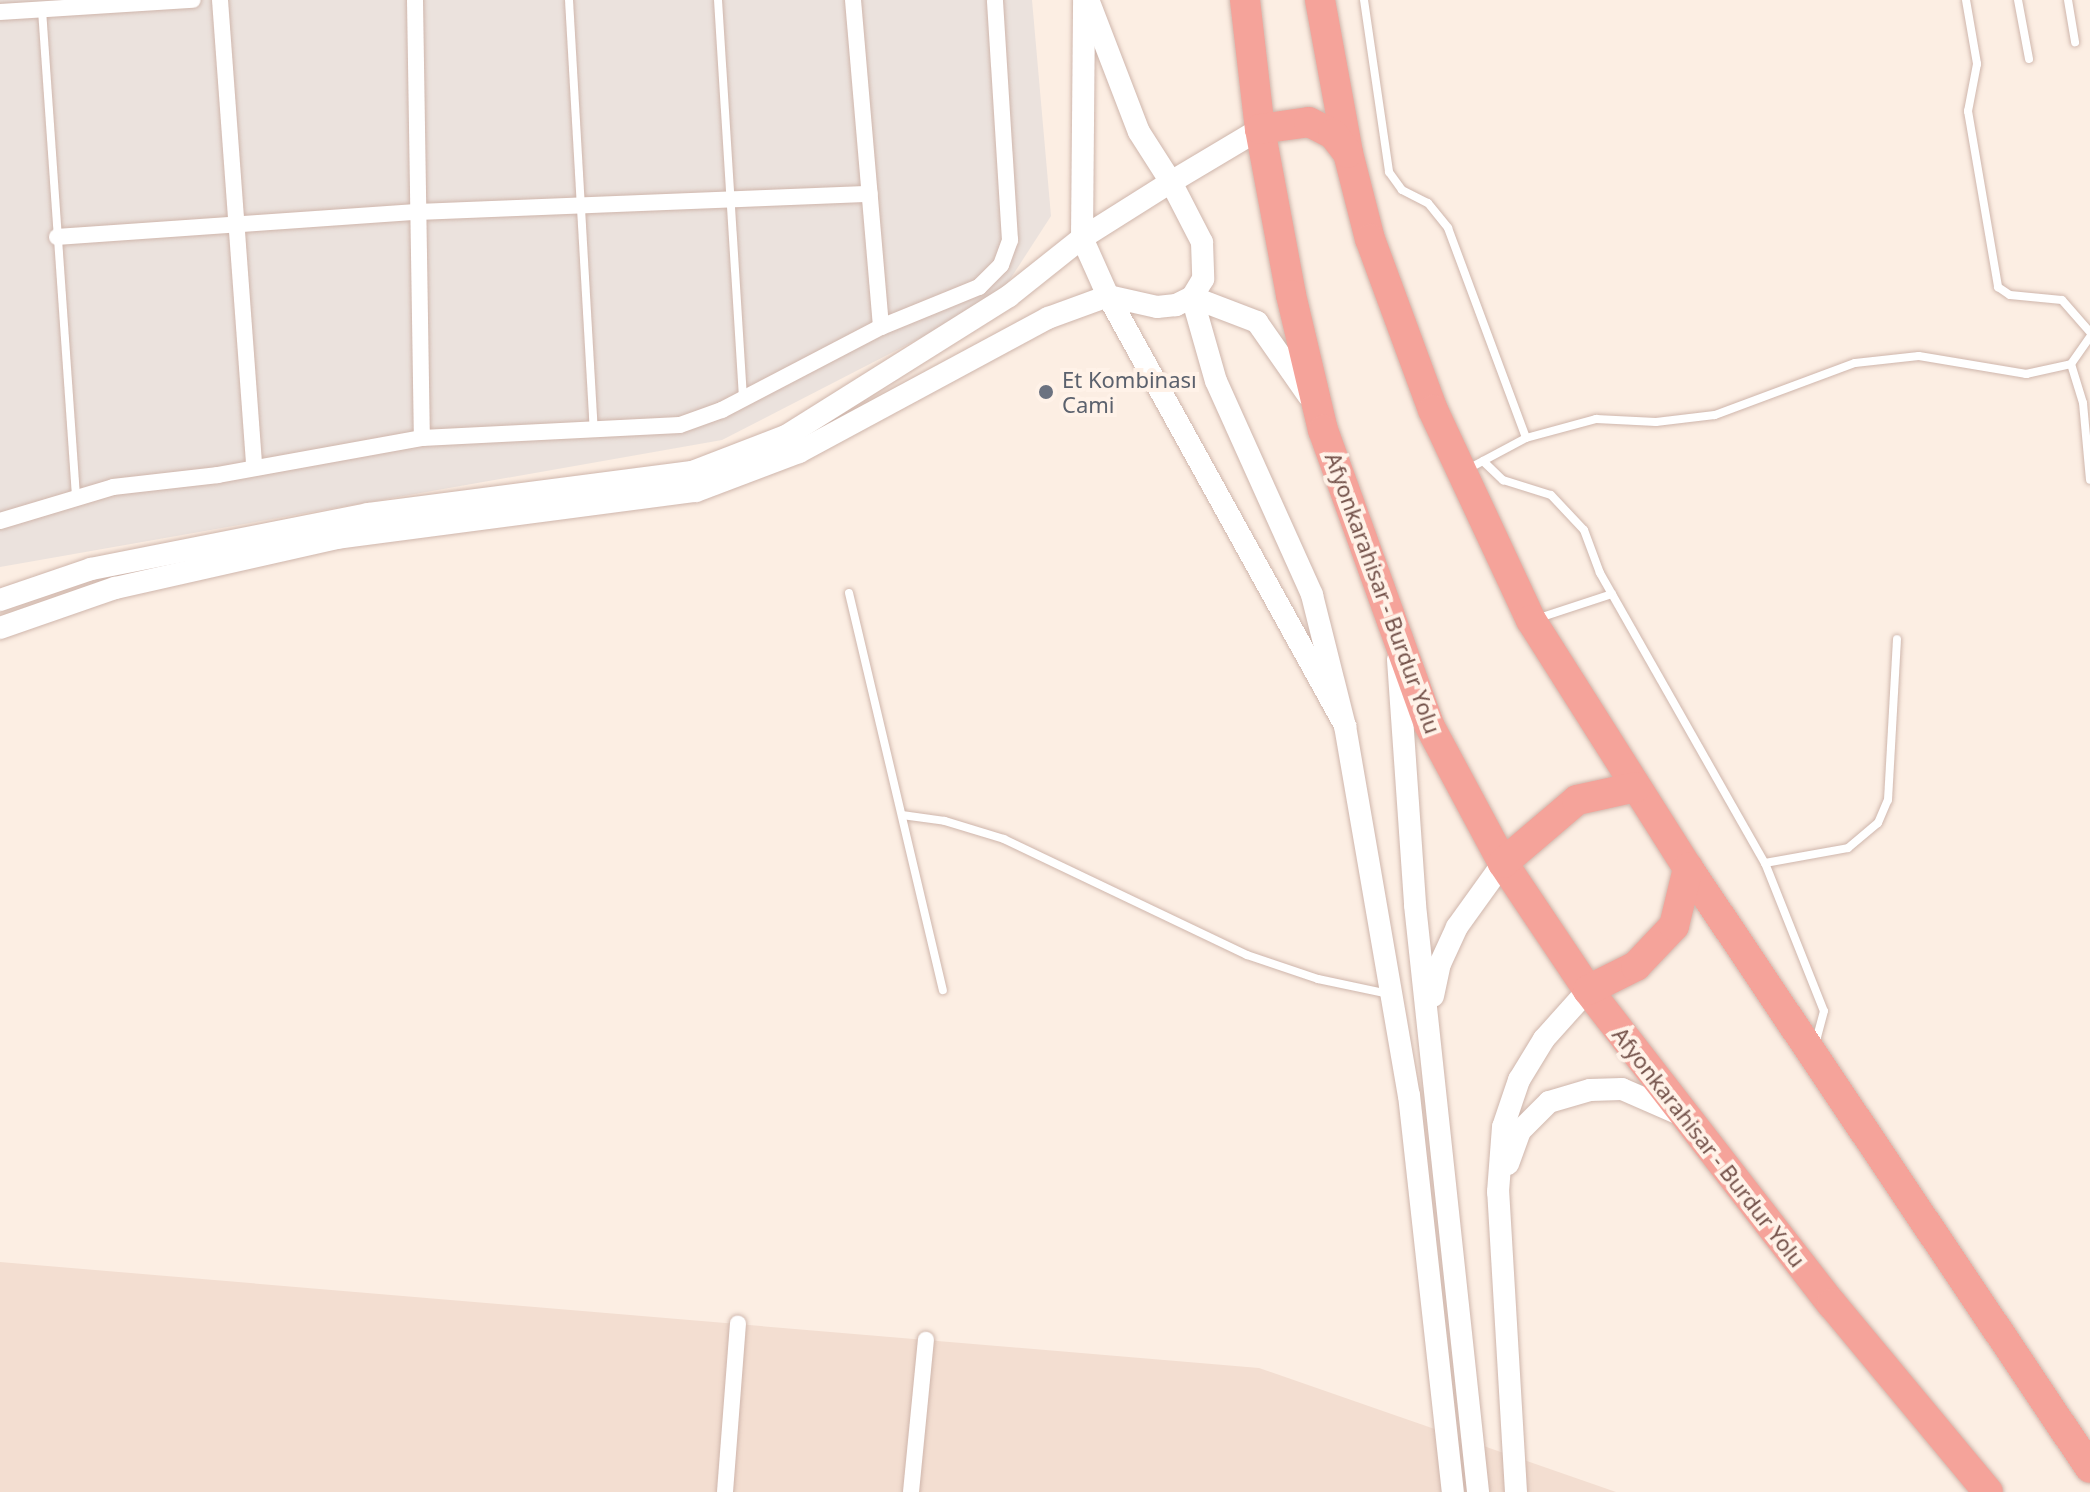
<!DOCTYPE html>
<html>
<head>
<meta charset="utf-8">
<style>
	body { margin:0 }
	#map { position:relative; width:2090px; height:1492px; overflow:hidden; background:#fceee3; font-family:"Noto Sans",sans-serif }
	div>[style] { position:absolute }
	.residential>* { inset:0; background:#f3ded1 }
	.industrial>* { inset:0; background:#ebe2dd }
	.roads { filter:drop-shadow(0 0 2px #cfb6ac) drop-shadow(0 0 2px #cfb6ac) }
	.lane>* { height:8px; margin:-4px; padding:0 4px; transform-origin:4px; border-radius:4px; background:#fff }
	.street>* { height:16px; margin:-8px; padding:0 8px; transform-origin:8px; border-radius:8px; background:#fff }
	.secondary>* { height:22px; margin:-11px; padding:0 11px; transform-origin:11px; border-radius:11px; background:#fff }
	.highway>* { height:30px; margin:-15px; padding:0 15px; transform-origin:15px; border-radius:15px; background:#f5a39a }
	.dots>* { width:22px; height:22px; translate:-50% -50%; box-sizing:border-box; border:4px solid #fff2e8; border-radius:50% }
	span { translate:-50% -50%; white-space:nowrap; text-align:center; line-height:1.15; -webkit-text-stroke:8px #fff2e8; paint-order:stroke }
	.worship-label { font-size:22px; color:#5b616d }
	.left { translate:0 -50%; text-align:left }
	.street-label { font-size:22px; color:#735149 }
</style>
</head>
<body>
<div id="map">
	<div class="residential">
		<div style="clip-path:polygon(0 1262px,1259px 1368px,1616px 1492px,0 1492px)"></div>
	</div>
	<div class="industrial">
		<div style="clip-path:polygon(0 0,1032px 0,1051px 216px,998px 298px,722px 440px,0 567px)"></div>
	</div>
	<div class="roads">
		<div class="lane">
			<div style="left:569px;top:0;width:430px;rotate:86.7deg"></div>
			<div style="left:718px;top:0;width:400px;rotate:86.4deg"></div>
			<div style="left:1364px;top:0;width:174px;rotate:81.7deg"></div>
			<div style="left:1389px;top:172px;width:22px;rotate:54deg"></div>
			<div style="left:1402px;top:190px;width:29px;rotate:27deg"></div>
			<div style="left:1428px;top:203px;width:32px;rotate:51deg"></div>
			<div style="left:1448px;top:228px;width:224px;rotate:69.6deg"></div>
			<div style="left:1966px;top:0;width:65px;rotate:80.2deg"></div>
			<div style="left:1977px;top:64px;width:48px;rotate:100.8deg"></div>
			<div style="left:1968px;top:111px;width:179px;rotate:80.3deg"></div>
			<div style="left:1998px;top:287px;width:14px;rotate:34deg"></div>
			<div style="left:2010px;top:295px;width:52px;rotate:5.5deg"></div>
			<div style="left:2062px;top:300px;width:43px;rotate:48.8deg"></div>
			<div style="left:2018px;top:0;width:60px;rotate:79.4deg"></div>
			<div style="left:2068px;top:0;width:43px;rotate:80.5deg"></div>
			<div style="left:42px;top:10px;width:487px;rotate:86deg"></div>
			<div style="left:2071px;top:364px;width:41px;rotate:72.9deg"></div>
			<div style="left:2083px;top:403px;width:77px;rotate:84.8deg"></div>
			<div style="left:1483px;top:461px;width:28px;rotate:44deg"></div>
			<div style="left:1503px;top:480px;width:50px;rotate:17.4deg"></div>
			<div style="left:1551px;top:495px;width:48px;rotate:46.7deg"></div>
			<div style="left:1584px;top:530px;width:46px;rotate:69.6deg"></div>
			<div style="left:1600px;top:573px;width:334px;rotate:60.4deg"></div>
			<div style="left:1765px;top:863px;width:159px;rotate:68.3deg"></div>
			<div style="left:1824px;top:1011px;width:34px;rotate:105deg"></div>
			<div style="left:1466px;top:470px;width:68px;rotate:-28.1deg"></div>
			<div style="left:1526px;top:438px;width:73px;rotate:-15.2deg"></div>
			<div style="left:1596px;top:419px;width:60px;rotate:2.9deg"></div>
			<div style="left:1656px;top:422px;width:59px;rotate:-6.8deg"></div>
			<div style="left:1715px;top:415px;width:149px;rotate:-20.4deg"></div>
			<div style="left:1855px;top:363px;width:64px;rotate:-6.2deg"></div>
			<div style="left:1919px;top:356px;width:109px;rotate:9.5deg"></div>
			<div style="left:2026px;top:374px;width:46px;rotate:-12.5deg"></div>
			<div style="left:2071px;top:364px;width:33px;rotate:-55deg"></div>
			<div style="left:849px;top:593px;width:408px;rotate:76.7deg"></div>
			<div style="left:1536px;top:619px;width:80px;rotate:-18.2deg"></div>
			<div style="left:902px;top:815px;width:43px;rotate:7.9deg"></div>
			<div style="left:945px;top:821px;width:62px;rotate:17deg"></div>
			<div style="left:1004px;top:839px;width:269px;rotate:25.5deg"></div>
			<div style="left:1247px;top:955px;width:75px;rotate:18.7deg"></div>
			<div style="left:1318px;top:979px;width:73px;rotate:11.9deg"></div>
			<div style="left:1765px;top:863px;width:84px;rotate:-10.2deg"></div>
			<div style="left:1848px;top:848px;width:39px;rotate:-40deg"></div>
			<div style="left:1878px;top:823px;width:25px;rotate:-67deg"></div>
			<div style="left:1888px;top:800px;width:161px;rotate:-86.8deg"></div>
		</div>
		<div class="street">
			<div style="left:220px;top:0;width:468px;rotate:85.8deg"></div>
			<div style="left:415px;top:0;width:438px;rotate:89.1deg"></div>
			<div style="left:853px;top:0;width:328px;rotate:85.1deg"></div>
			<div style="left:0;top:12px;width:193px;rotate:-3.6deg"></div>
			<div style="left:57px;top:237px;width:363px;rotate:-4deg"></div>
			<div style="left:419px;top:212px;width:451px;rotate:-2.3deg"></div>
			<div style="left:0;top:521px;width:118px;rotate:-16.7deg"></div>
			<div style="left:113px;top:487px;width:106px;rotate:-6.5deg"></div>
			<div style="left:218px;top:475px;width:207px;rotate:-10.3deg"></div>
			<div style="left:422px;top:438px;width:258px;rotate:-2.9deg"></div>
			<div style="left:680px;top:425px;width:45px;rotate:-19.7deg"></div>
			<div style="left:722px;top:410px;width:179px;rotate:-27.6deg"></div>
			<div style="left:881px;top:327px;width:106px;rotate:-22.2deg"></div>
			<div style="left:979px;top:287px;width:31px;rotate:-45deg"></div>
			<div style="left:1001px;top:265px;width:27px;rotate:-70deg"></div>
			<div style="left:1010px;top:240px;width:240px;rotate:-93.6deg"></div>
			<div style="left:725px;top:1492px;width:169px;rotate:-85.6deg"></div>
			<div style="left:911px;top:1492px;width:153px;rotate:-84.4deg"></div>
		</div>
		<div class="secondary">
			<div style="left:1089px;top:2px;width:139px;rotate:69deg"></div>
			<div style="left:1139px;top:132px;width:59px;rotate:57.4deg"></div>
			<div style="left:1171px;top:182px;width:104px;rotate:-30.8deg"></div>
			<div style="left:1171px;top:182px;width:68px;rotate:62.7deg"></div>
			<div style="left:1202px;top:242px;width:37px;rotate:88deg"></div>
			<div style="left:1203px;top:279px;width:21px;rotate:121deg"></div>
			<div style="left:1192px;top:297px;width:18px;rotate:153deg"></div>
			<div style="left:1176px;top:305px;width:19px;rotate:174deg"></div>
			<div style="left:1157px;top:307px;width:50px;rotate:-167.3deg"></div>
			<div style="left:1108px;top:296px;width:64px;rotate:-114.1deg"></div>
			<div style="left:1082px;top:238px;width:105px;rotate:-32.2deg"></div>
			<div style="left:1192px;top:297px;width:87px;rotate:74.1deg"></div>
			<div style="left:1216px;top:381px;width:235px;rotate:65.8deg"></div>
			<div style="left:1312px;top:595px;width:135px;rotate:75.9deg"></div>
			<div style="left:1345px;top:726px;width:375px;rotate:80.2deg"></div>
			<div style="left:1409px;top:1095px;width:399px;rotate:83.7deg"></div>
			<div style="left:1192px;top:297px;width:70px;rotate:21deg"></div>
			<div style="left:1257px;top:322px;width:89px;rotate:55.1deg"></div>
			<div style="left:0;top:600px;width:96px;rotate:-18.8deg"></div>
			<div style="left:91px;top:569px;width:282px;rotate:-11.2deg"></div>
			<div style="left:368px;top:514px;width:327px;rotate:-7.4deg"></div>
			<div style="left:692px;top:472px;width:101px;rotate:-21deg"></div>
			<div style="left:786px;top:436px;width:263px;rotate:-32.1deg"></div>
			<div style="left:1009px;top:296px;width:93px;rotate:-38.5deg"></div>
			<div style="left:1082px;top:238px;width:238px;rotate:-89.5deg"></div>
			<div style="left:0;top:628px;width:122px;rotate:-19.2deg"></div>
			<div style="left:115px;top:588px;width:228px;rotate:-12.7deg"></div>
			<div style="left:337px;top:538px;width:362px;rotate:-7.5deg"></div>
			<div style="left:696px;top:491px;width:110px;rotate:-20.7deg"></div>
			<div style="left:799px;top:452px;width:283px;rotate:-28.3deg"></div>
			<div style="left:1048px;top:318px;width:64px;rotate:-20.1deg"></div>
			<div style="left:1108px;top:296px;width:491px;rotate:61.1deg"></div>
			<div style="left:1398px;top:660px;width:246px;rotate:86deg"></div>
			<div style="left:1415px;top:905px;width:590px;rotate:83.87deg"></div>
			<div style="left:1433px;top:996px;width:33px;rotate:-78deg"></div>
			<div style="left:1440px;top:964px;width:41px;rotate:-65.3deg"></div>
			<div style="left:1457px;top:927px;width:79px;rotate:-54.3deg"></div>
			<div style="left:1508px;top:1164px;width:35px;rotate:-70deg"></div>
			<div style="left:1520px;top:1131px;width:41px;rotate:-45deg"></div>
			<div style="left:1549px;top:1102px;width:43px;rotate:-16.3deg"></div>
			<div style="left:1590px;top:1090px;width:32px;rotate:-2deg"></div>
			<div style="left:1622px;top:1089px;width:68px;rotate:23.5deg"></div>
			<div style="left:1516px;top:1492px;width:301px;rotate:-93.4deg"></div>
			<div style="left:1498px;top:1192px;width:65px;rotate:-85.6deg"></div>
			<div style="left:1503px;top:1127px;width:50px;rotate:-71.2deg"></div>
			<div style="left:1519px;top:1080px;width:48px;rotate:-58.6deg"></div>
			<div style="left:1544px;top:1039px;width:66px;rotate:-48.1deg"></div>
		</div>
		<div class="highway">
			<div style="left:1245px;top:0;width:130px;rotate:83.4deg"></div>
			<div style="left:1260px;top:129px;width:169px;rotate:79.4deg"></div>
			<div style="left:1291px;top:295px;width:139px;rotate:76.7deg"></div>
			<div style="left:1323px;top:430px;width:313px;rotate:70.2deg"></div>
			<div style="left:1429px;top:725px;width:157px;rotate:61.8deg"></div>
			<div style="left:1503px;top:863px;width:153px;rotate:56.2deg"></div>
			<div style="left:1588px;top:990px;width:398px;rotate:52.2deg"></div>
			<div style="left:1832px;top:1304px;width:244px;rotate:50.3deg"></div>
			<div style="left:1320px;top:0;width:156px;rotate:79.6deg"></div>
			<div style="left:1348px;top:153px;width:89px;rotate:75.7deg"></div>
			<div style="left:1370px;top:239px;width:182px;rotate:69.8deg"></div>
			<div style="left:1433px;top:410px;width:232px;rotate:65deg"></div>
			<div style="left:1531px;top:620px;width:294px;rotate:57.7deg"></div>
			<div style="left:1688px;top:868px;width:722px;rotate:56.18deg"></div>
			<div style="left:1260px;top:129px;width:49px;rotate:-8.1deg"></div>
			<div style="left:1309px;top:122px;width:27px;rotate:27deg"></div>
			<div style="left:1333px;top:134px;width:24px;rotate:52deg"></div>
			<div style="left:1503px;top:863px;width:97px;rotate:-40.4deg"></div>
			<div style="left:1577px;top:800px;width:60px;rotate:-12.4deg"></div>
			<div style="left:1588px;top:990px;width:54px;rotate:-26.6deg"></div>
			<div style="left:1636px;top:966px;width:55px;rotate:-46.5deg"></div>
			<div style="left:1674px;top:926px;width:60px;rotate:-76.4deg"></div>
		</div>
	</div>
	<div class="dots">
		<div style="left:1046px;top:392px;background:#6b7280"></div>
	</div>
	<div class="worship-label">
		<span class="left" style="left:1062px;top:392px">Et Kombinası<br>Cami</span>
	</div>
	<div class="street-label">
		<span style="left:1383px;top:593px;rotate:70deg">Afyonkarahisar - Burdur Yolu</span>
		<span style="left:1709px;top:1147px;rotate:52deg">Afyonkarahisar - Burdur Yolu</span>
	</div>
</div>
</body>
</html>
